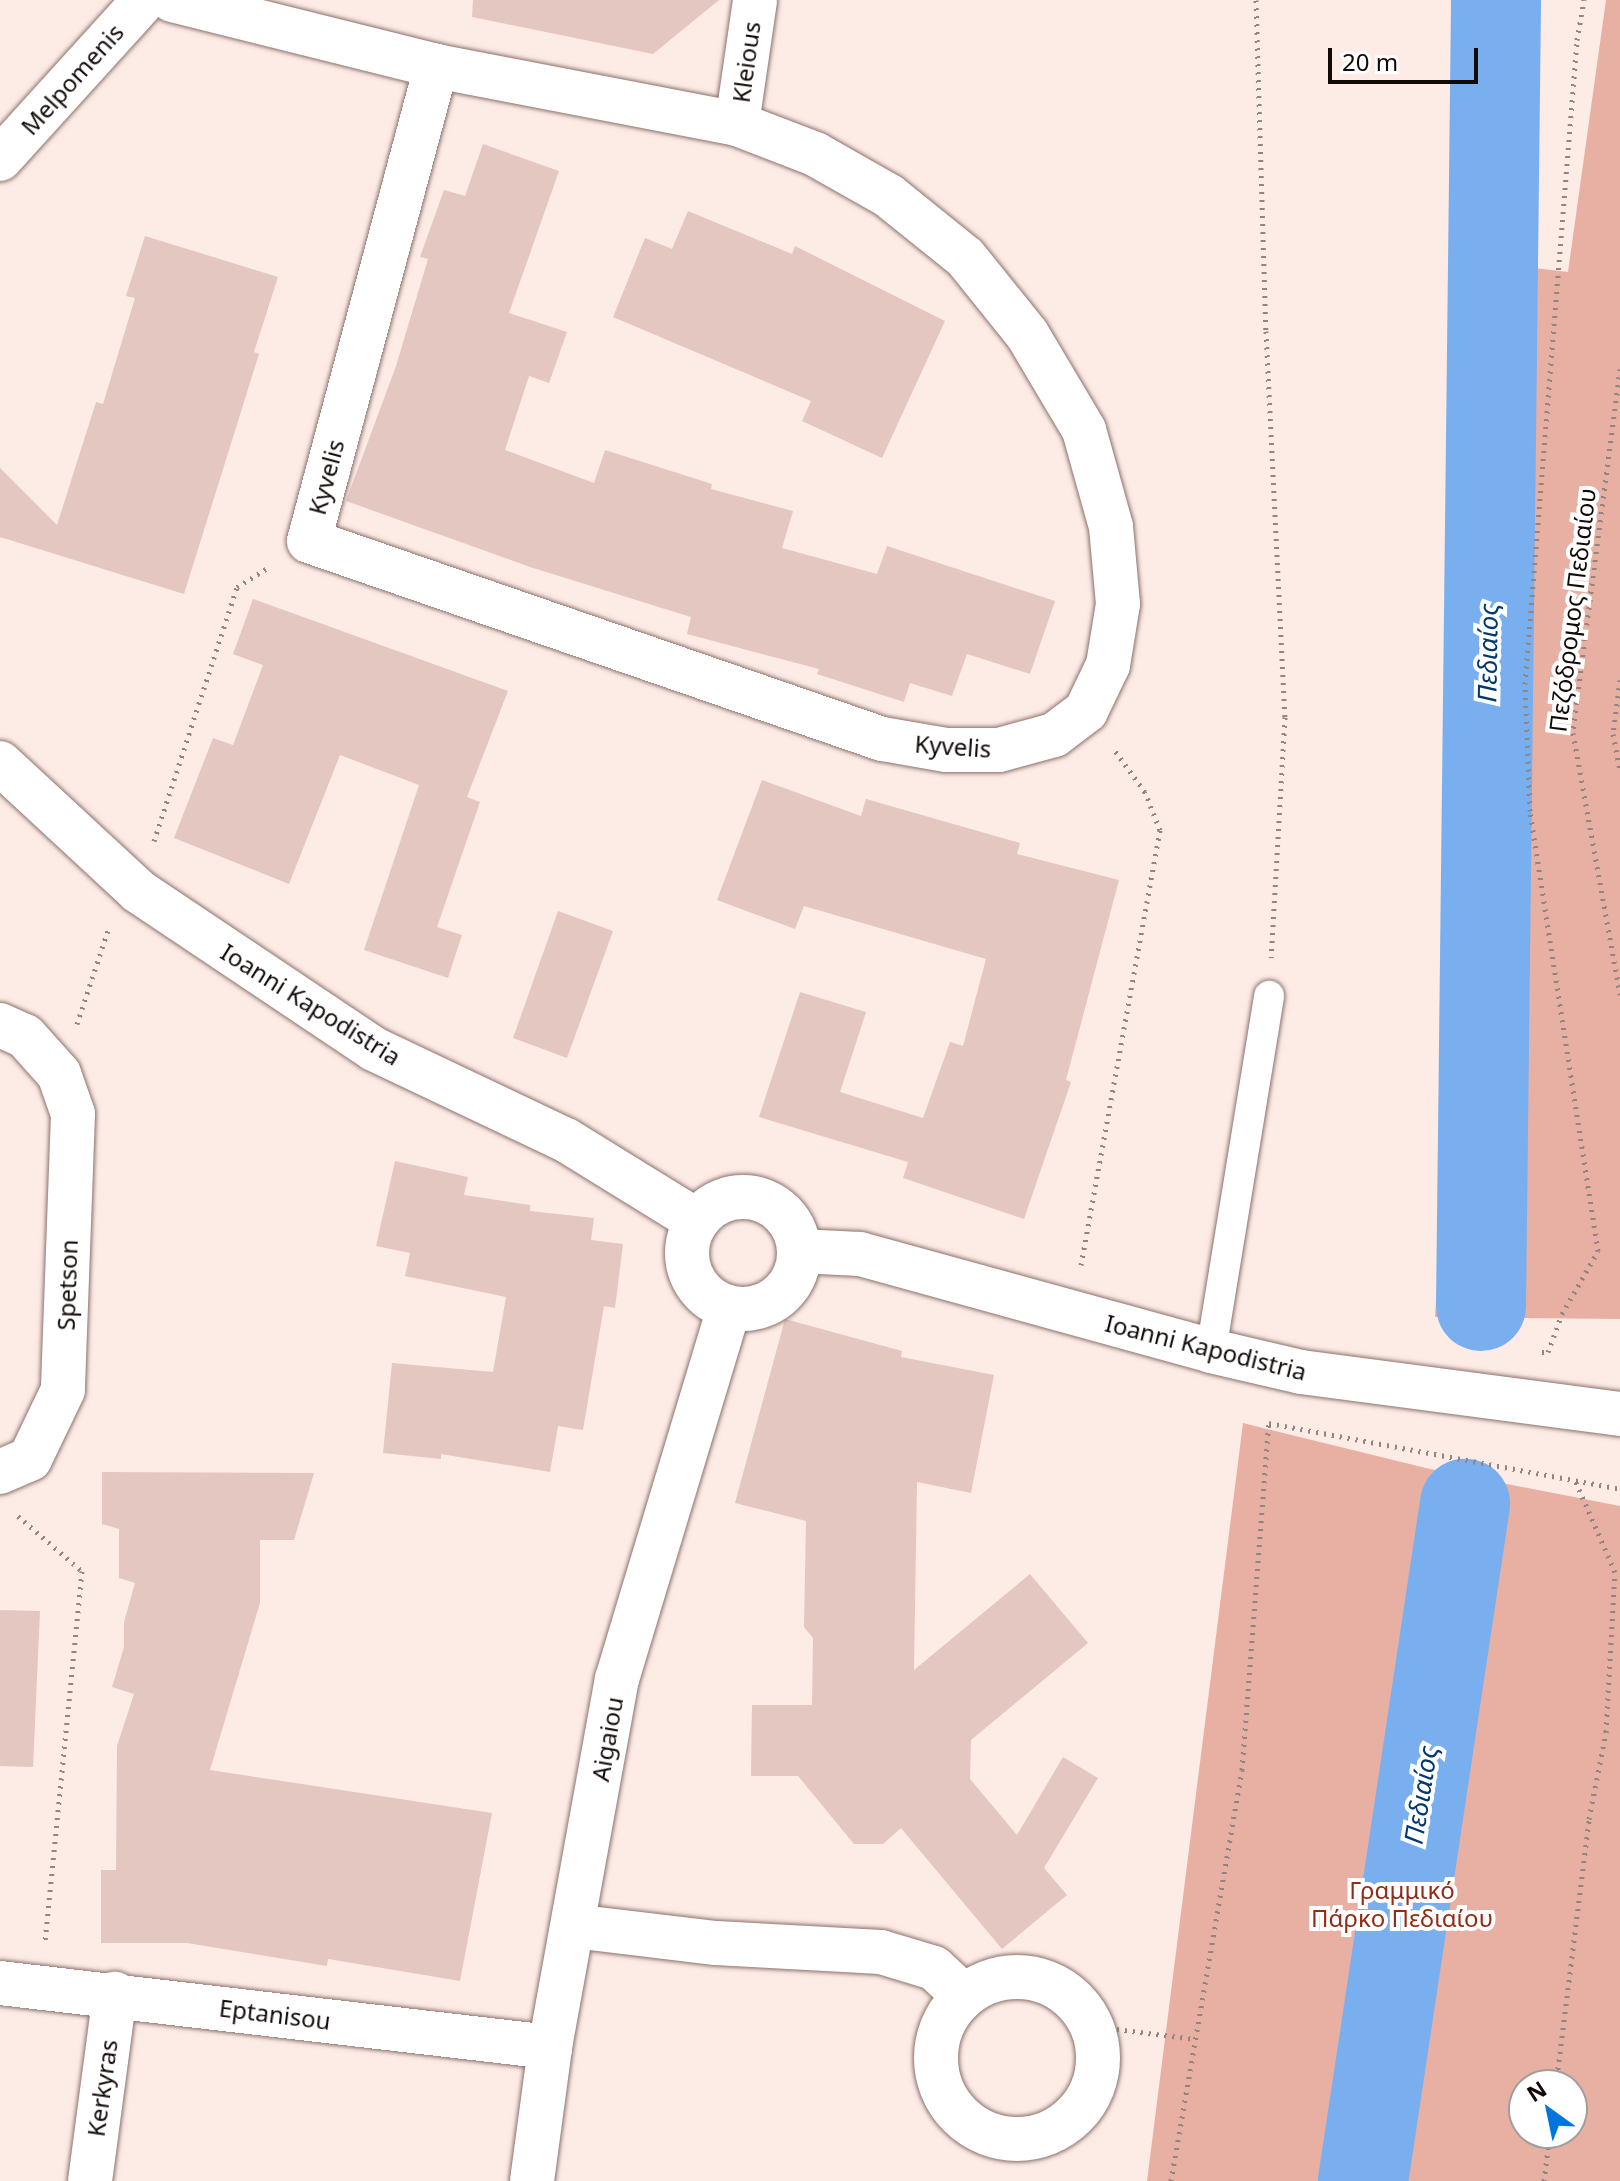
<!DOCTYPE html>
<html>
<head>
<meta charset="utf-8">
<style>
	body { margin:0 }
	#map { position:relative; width:1620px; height:2181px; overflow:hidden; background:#fdebe6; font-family:"Noto Sans",sans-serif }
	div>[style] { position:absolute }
	.green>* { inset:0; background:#e7b0a3 }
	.river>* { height:90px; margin:-45px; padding:0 45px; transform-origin:45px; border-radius:45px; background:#79afef }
	.building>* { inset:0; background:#e4c7c0 }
	.path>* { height:5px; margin-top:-2.5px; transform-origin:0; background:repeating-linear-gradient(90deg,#928581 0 2px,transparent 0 8px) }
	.roads { filter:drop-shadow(0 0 2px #8c726c) drop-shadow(0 0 2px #8c726c) }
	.service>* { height:30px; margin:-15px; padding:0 15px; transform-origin:15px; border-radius:15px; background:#fff }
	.minor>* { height:44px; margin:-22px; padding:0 22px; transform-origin:22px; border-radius:22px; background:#fff }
	.minor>.ring { margin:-22px; padding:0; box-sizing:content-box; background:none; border:44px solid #fff; border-radius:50% }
	.tertiary>* { height:44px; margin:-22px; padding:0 22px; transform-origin:22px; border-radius:22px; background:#fff }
	.tertiary>.ring { margin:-22px; padding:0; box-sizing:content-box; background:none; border:44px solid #fff; border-radius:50% }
	span { translate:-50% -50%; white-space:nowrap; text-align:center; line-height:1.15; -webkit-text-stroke:8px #fff; paint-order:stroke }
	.street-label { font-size:24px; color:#130a08 }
	.park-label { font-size:24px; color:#912c16 }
	.water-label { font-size:26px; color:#003972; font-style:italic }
	.north { position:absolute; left:1508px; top:2069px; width:80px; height:80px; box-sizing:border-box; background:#fff; border:2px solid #a19d9c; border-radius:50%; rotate:327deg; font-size:22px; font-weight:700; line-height:32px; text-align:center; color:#130a08 }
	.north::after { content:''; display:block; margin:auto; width:28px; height:36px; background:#0075dc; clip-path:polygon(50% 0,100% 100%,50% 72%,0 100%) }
	.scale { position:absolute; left:1328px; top:48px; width:150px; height:36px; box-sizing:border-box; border:4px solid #130a08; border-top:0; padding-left:10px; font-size:24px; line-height:28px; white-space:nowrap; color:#130a08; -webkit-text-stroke:6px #fff; paint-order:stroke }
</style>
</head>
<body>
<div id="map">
	<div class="green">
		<div style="clip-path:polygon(1606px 0,1620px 0,1620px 1319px,1435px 1317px,1502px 264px,1568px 272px)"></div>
		<div style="clip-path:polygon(evenodd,1243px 1423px,1430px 1469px,1620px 1506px,1620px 2181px,1147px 2181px,1243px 1423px,1524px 2085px,1572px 2085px,1572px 2133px,1524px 2133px,1524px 2085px)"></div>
	</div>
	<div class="river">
		<div style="left:1481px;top:1306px;width:1306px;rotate:-89.34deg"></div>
		<div style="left:1363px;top:2181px;width:685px;rotate:-81.43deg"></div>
	</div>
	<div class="building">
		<div style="clip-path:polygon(473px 0,719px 0,653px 54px,472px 17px)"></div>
		<div style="clip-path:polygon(483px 144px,559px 171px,509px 313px,567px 332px,549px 383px,529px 376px,505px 450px,594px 483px,605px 450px,712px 484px,711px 489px,793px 511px,782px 548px,877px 574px,887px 546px,1055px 601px,1030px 674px,967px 654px,952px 696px,910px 683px,904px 702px,817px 674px,819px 669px,687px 634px,691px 617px,530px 567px,346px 501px,396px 366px,428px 259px,420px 257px,444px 190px,465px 196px)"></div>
		<div style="clip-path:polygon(688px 211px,792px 254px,795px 246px,945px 321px,882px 458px,802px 421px,811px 401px,613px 317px,645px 238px,672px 249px)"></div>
		<div style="clip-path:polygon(145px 236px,278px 277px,254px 352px,259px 354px,184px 594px,0 537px,0 468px,57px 525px,96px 402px,103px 404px,135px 298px,126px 296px)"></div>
		<div style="clip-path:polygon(253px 599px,508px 691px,467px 797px,480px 802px,437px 927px,462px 935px,448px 978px,364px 950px,419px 785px,340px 755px,289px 884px,174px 838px,213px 738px,233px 745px,263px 665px,233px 654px)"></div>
		<div style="clip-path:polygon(762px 780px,861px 816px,866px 799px,1020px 843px,1017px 854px,1119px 880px,1066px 1080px,1071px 1082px,1024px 1219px,903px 1178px,908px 1162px,759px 1117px,800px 992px,866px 1012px,840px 1092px,923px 1118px,950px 1042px,963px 1046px,986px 959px,804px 906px,795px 929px,717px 900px)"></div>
		<div style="clip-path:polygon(558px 911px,613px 931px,567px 1058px,513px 1038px)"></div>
		<div style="clip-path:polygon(395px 1161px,468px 1177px,464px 1195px,530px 1205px,530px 1211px,594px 1218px,591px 1240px,623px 1244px,615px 1308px,604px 1306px,583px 1430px,558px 1426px,550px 1472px,441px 1454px,441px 1459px,383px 1453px,392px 1363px,493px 1372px,506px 1297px,405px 1276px,410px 1253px,376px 1246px)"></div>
		<div style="clip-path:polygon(785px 1319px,902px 1351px,901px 1357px,994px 1375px,971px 1493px,917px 1482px,914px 1670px,1030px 1574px,1088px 1643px,971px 1740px,970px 1779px,1017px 1835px,1063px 1757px,1098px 1778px,1044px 1868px,1067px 1895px,1002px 1949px,901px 1828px,883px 1844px,854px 1844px,798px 1776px,751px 1776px,752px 1705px,812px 1705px,813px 1638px,804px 1627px,806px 1521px,735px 1503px)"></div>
		<div style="clip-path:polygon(102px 1472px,314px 1473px,294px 1540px,260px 1540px,260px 1603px,210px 1770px,492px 1813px,460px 1981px,328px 1959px,327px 1966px,187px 1943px,101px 1943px,101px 1870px,116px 1870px,117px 1746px,134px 1694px,112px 1687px,124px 1647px,124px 1622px,135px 1583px,119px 1578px,119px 1529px,102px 1524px)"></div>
		<div style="clip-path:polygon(0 1610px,40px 1611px,33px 1767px,0 1766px)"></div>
	</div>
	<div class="path">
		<div style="left:1256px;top:0;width:331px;rotate:88.3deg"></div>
		<div style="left:1266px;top:331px;width:386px;rotate:87.2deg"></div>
		<div style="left:1285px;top:717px;width:241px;rotate:93.3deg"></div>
		<div style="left:1620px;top:369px;width:367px;rotate:97.4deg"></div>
		<div style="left:1573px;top:733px;width:266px;rotate:79.8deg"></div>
		<div style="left:1620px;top:680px;width:54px;rotate:97.4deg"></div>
		<div style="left:1613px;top:734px;width:37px;rotate:79deg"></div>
		<div style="left:154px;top:841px;width:267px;rotate:-71.9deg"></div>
		<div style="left:237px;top:587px;width:39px;rotate:-32deg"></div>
		<div style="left:77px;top:1024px;width:102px;rotate:-71.7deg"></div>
		<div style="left:1081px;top:1265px;width:442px;rotate:-79.7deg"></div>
		<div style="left:1160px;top:830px;width:41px;rotate:-111.5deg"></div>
		<div style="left:1145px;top:792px;width:54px;rotate:-126deg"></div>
		<div style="left:1542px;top:1352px;width:6px"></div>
		<div style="left:1548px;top:1352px;width:40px;rotate:-69.8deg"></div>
		<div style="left:1562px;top:1314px;width:73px;rotate:-60.3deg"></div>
		<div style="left:1598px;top:1251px;width:445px;rotate:-98.8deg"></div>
		<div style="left:1530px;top:811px;width:127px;rotate:-92.3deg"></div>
		<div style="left:1525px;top:684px;width:646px;rotate:-85.38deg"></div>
		<div style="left:1577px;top:40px;width:41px;rotate:-80.1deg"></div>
		<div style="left:18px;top:1516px;width:84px;rotate:40.7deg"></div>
		<div style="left:82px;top:1571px;width:374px;rotate:95.7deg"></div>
		<div style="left:1093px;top:2026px;width:103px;rotate:7.3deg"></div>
		<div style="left:1556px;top:2085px;width:268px;rotate:-82.9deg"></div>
		<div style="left:1589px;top:1819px;width:89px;rotate:-78.9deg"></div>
		<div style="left:1606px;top:1732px;width:160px;rotate:-86.8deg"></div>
		<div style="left:1615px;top:1572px;width:100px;rotate:-113.5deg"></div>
		<div style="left:1171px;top:2181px;width:417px;rotate:-80.2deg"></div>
		<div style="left:1242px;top:1770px;width:348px;rotate:-85.6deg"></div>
		<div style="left:1269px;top:1423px;width:357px;rotate:10.6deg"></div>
		<div style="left:1544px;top:2181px;width:48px;rotate:-82.9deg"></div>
	</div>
	<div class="roads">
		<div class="service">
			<div style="left:1211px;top:1351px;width:360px;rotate:-80.7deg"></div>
		</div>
		<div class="minor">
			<div style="left:172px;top:0;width:272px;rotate:14deg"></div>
			<div style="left:436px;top:66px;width:307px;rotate:10.9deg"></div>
			<div style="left:737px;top:124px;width:84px;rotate:21deg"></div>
			<div style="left:815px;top:154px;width:85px;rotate:29.6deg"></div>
			<div style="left:889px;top:196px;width:97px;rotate:38.8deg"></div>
			<div style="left:965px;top:257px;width:99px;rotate:51.2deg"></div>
			<div style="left:1027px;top:334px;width:112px;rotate:59.3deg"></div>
			<div style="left:1084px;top:430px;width:101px;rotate:74.4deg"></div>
			<div style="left:1111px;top:527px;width:77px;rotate:84.8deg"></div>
			<div style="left:1118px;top:604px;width:62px;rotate:99.3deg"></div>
			<div style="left:1108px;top:665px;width:51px;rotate:115.6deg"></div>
			<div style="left:1086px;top:711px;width:40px;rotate:143deg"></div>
			<div style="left:1054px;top:735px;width:57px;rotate:164.7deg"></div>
			<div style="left:999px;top:750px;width:53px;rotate:180deg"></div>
			<div style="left:946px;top:750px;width:65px;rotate:-170.2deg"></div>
			<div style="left:882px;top:739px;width:606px;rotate:-160.94deg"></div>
			<div style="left:309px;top:541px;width:492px;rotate:-75deg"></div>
			<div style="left:737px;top:124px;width:125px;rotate:-81.7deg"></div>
			<div style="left:0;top:159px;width:215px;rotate:-47.8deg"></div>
			<div style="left:0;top:763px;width:188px;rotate:42.8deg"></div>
			<div style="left:138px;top:891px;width:284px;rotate:33.8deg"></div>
			<div style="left:374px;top:1049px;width:212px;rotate:25.4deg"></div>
			<div style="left:566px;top:1140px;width:154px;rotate:31.7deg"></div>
			<div style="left:0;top:1025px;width:27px;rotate:24deg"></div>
			<div style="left:25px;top:1036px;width:51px;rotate:48.2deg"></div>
			<div style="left:59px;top:1074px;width:42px;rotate:70.7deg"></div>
			<div style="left:73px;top:1114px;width:276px;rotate:92.1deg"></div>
			<div style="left:63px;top:1390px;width:76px;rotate:115.6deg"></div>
			<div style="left:30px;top:1459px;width:33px;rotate:157deg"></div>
			<div style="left:573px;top:1926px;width:144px;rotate:6.8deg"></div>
			<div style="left:716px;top:1943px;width:165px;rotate:3.1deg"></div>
			<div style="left:881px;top:1952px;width:55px;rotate:16.8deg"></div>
			<div style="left:934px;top:1968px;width:41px;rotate:43deg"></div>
			<div class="ring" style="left:936px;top:1977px;width:118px;height:118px"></div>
			<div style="left:90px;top:2181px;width:189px;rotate:-82.4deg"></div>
			<div style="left:532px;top:2181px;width:135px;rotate:-82.3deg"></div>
		</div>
		<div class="tertiary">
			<div class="ring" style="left:687px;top:1197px;width:68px;height:68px"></div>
			<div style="left:799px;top:1251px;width:61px;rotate:2.8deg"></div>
			<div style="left:860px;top:1254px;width:364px;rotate:15.4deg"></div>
			<div style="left:1211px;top:1351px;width:92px;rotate:13.1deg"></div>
			<div style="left:1301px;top:1372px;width:322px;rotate:7.5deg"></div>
			<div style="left:0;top:1983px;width:554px;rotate:6.64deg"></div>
			<div style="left:550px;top:2047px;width:374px;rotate:-79.7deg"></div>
			<div style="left:617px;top:1679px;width:388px;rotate:-73.2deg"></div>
		</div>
	</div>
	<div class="street-label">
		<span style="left:746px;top:62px;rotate:-82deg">Kleious</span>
		<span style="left:72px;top:79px;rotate:-48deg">Melpomenis</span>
		<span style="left:326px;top:477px;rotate:-75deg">Kyvelis</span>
		<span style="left:1572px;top:610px;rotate:-83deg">Πεζόδρομος Πεδιαίου</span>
		<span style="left:953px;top:746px;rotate:4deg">Kyvelis</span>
		<span style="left:311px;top:1004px;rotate:32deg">Ioanni Kapodistria</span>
		<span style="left:67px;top:1285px;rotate:-88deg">Spetson</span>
		<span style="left:1206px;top:1347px;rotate:14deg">Ioanni Kapodistria</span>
		<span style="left:607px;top:1739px;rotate:-80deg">Aigaiou</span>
		<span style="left:275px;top:2014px;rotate:7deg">Eptanisou</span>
		<span style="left:102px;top:2088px;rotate:-82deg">Kerkyras</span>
	</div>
	<div class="park-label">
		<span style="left:1402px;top:1904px">Γραμμικό<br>Πάρκο Πεδιαίου</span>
	</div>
	<div class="water-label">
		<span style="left:1488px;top:653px;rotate:-89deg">Πεδιαίος</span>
		<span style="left:1421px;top:1795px;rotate:-81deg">Πεδιαίος</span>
	</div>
	<div class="north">N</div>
	<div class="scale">20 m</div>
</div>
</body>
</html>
